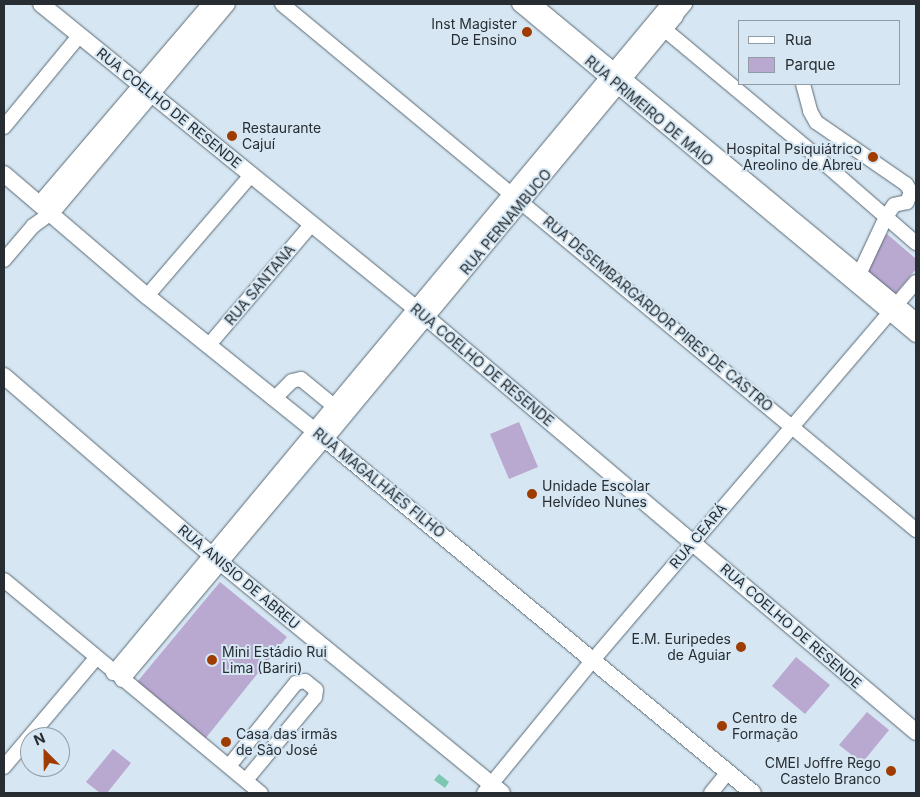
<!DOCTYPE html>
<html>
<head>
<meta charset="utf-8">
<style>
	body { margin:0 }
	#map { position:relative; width:920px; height:797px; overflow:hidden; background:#d6e7f3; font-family:Inter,sans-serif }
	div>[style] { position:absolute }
	.green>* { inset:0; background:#b9a8d0 }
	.water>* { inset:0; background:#7bc7b0 }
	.roads { filter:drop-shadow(0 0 1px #596873) drop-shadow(0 0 1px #596873) }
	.minor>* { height:14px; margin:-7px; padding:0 7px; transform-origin:7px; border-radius:7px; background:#fff }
	.major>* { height:16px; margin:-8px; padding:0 8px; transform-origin:8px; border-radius:8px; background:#fff }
	.dots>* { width:14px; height:14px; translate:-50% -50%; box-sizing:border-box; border:2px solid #d6e7f3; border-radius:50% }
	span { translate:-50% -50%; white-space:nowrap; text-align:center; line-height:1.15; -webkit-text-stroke:4px #d6e7f3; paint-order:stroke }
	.poi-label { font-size:14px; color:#272d32 }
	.right { translate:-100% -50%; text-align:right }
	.left { translate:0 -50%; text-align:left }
	.street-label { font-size:14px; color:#272d32 }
	.frame { position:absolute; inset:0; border:5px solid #272d32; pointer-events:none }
	.legend { position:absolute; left:738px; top:20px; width:162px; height:65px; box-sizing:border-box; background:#d6e7f3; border:1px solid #909da6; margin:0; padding:6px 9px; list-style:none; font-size:15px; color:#272d32 }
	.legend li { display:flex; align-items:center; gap:10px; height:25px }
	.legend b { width:25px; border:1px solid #909da6 }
	.north { position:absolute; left:20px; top:727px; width:50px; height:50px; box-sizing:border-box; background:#d6e7f3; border:1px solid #909da6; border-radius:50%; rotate:337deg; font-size:14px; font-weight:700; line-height:20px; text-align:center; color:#272d32 }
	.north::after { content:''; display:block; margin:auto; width:18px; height:22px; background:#9f3c01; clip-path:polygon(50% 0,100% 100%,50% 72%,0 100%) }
</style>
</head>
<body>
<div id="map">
	<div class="green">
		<div style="clip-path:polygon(887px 234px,916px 259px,916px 269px,891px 299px,863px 274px)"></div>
		<div style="clip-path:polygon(519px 422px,538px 467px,509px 479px,490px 434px)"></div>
		<div style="clip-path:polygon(220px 582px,287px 637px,205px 739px,137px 682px)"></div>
		<div style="clip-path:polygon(796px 657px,830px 685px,805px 714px,772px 686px)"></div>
		<div style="clip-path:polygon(867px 712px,889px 730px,862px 763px,839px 745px)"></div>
		<div style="clip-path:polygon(113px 749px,131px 763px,107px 793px,100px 793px,86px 782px)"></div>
	</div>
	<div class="water">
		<div style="clip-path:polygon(439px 774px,449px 782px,445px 788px,434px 780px)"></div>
	</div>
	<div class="roads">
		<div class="minor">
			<div style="left:282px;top:4px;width:824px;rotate:39.68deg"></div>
			<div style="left:519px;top:4px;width:517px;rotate:39.82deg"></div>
			<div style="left:534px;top:4px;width:496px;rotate:39.6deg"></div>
			<div style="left:666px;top:16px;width:9px"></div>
			<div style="left:675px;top:16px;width:16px;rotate:-50deg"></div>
			<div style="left:664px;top:29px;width:189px;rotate:39.8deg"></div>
			<div style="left:809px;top:150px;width:142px;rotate:41deg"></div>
			<div style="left:803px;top:84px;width:28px;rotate:75deg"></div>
			<div style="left:810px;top:111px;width:13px;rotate:61deg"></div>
			<div style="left:816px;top:122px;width:109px;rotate:34.6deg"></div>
			<div style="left:906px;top:184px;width:9px;rotate:58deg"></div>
			<div style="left:911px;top:192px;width:11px;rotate:112deg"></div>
			<div style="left:907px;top:202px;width:13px;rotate:167deg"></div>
			<div style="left:894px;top:205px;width:14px;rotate:124deg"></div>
			<div style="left:886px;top:217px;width:71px;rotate:115.1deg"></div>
			<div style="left:4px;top:127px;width:118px;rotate:-50.5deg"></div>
			<div style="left:4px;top:260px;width:45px;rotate:-49.5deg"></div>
			<div style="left:33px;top:226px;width:22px;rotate:-36deg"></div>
			<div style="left:147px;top:296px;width:160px;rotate:-49.3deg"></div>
			<div style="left:208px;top:346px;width:160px;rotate:-49.6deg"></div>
			<div style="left:274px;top:399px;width:25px;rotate:-45deg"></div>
			<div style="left:292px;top:381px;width:9px;rotate:-13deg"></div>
			<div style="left:301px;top:379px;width:43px;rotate:39.3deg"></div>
			<div style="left:4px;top:580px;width:334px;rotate:39.7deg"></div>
			<div style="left:113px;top:673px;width:315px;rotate:-50.3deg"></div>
			<div style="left:122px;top:680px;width:315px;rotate:-49.9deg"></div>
			<div style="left:229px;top:766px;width:107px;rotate:-51.1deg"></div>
			<div style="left:296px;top:683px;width:9px;rotate:-13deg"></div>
			<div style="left:305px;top:681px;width:14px;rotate:39deg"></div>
			<div style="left:316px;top:690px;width:7px;rotate:98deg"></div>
			<div style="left:315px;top:697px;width:108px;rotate:129.7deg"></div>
			<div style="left:4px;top:767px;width:143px;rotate:-49.8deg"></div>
			<div style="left:484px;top:793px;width:172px;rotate:-50.7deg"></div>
			<div style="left:593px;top:660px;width:497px;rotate:-49.5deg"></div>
			<div style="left:711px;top:793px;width:27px;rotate:-51deg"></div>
		</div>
		<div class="major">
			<div style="left:41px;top:4px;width:496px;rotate:39.1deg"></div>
			<div style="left:426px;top:317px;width:642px;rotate:40.26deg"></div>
			<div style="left:4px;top:174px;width:188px;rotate:40.5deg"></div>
			<div style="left:147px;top:296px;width:228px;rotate:38.8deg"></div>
			<div style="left:325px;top:439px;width:555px;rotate:39.59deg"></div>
			<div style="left:40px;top:204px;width:263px;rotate:-49.5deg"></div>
			<div style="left:51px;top:213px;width:273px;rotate:-49.9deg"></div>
			<div style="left:4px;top:376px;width:286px;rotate:40.8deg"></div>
			<div style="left:221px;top:563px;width:363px;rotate:39.3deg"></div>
			<div style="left:314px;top:431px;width:556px;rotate:-50.18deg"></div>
			<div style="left:325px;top:439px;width:549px;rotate:-50.39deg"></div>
			<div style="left:675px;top:16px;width:13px;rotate:-108deg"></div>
		</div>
	</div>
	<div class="dots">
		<div style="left:527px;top:32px;background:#9f3c01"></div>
		<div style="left:232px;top:136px;background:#9f3c01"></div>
		<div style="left:873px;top:157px;background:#9f3c01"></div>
		<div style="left:532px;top:494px;background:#9f3c01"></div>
		<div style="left:741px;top:647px;background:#9f3c01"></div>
		<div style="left:212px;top:660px;background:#9f3c01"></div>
		<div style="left:722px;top:726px;background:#9f3c01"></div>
		<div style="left:226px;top:742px;background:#9f3c01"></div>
		<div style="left:891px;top:771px;background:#9f3c01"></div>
	</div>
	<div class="poi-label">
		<span class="right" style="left:517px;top:32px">Inst Magister<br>De Ensino</span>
		<span class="left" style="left:242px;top:136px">Restaurante<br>Cajuí</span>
		<span class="right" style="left:862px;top:157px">Hospital Psiquiátrico<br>Areolino de Abreu</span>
		<span class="left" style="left:542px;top:494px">Unidade Escolar<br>Helvídeo Nunes</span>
		<span class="right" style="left:731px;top:647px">E.M. Euripedes<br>de Aguiar</span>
		<span class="left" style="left:222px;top:660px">Mini Estádio Rui<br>Lima (Bariri)</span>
		<span class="left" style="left:732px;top:726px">Centro de<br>Formação</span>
		<span class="left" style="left:236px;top:742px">Casa das irmãs<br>de São José</span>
		<span class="right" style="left:881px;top:771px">CMEI Joffre Rego<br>Castelo Branco</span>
	</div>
	<div class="street-label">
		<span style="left:169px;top:108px;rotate:39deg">RUA COELHO DE RESENDE</span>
		<span style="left:649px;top:111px;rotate:40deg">RUA PRIMEIRO DE MAIO</span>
		<span style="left:506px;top:222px;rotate:-50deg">RUA PERNAMBUCO</span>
		<span style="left:260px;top:285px;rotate:-50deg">RUA SANTANA</span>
		<span style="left:658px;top:314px;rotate:40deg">RUA DESEMBARGARDOR PIRES DE CASTRO</span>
		<span style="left:482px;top:365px;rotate:40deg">RUA COELHO DE RESENDE</span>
		<span style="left:379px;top:483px;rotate:39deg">RUA MAGALHÃES FILHO</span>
		<span style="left:698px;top:536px;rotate:-50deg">RUA CEARÁ</span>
		<span style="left:239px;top:577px;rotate:40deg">RUA ANISIO DE ABREU</span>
		<span style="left:791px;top:626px;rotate:41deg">RUA COELHO DE RESENDE</span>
	</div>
	<div class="frame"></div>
	<ul class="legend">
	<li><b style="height:6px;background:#fff"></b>Rua</li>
	<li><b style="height:14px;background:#b9a8d0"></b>Parque</li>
	</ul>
	<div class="north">N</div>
</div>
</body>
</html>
